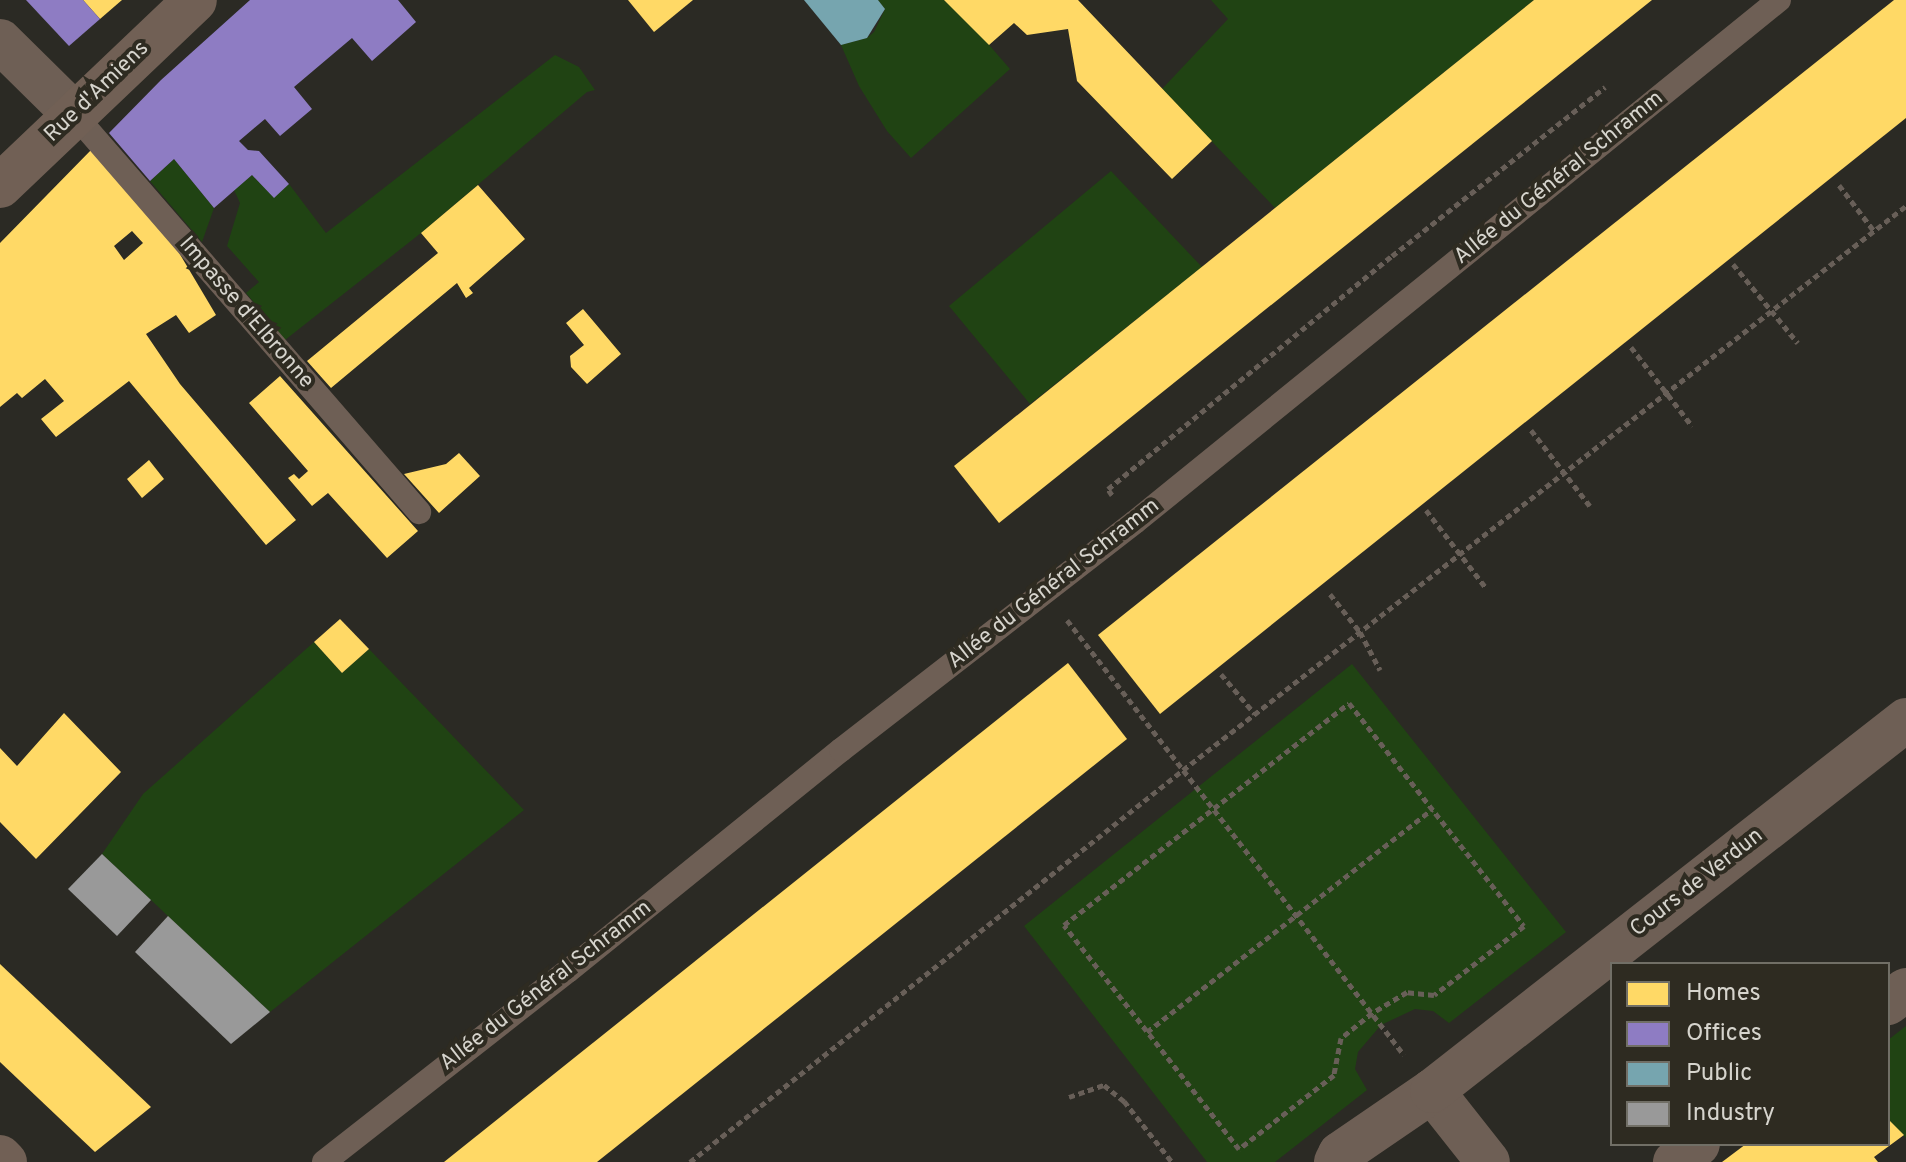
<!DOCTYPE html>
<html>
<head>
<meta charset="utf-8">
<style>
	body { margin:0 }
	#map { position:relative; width:1906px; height:1162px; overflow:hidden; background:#2b2a24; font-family:Overpass,sans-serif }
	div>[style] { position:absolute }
	.green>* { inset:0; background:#204313 }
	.homes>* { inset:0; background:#ffd966 }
	.offices>* { inset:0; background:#8e7cc3 }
	.public>* { inset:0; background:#76a5af }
	.industry>* { inset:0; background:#999 }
	.path>* { height:5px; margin-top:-2.5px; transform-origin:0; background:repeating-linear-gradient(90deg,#685f58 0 6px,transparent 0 10px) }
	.lane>* { height:24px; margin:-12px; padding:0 12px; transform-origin:12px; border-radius:12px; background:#6e5f55 }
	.street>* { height:44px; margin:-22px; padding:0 22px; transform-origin:22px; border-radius:22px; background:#6e5f55 }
	.secondary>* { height:44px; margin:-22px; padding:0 22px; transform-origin:22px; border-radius:22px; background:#716055 }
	span { translate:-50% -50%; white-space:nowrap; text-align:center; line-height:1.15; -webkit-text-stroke:8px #2e2b21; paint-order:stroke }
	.street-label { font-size:22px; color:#d6d4cd }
	.legend { position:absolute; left:1610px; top:962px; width:280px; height:184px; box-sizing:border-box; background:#2e2b21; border:2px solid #716f66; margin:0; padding:10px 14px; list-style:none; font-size:24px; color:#d6d4cd }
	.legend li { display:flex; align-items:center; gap:16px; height:40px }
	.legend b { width:40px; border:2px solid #716f66 }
</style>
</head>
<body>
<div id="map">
	<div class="green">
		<div style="clip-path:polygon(878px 0,944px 0,971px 24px,1010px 69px,911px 158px,887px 131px,859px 86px,841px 45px,867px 38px,874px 32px,885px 9px)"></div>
		<div style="clip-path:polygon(1211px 0,1534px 0,1275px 208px,1162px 89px,1228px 19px)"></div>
		<div style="clip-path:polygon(555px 55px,579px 67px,595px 90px,587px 92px,421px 233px,285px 340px,246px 293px,259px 282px,227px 246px,240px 203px,234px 190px,252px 175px,274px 197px,289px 184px,326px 233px)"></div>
		<div style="clip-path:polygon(174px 159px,214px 208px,202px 242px,150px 181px)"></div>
		<div style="clip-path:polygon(1111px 171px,1202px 267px,1030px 404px,949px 306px)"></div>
		<div style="clip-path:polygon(314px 642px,342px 673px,369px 649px,524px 810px,270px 1012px,102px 854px,143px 794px)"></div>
		<div style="clip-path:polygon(1352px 664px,1566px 932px,1449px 1023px,1433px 1011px,1415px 1009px,1381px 1025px,1358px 1052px,1355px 1069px,1367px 1090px,1275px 1162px,1207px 1162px,1024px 926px)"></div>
		<div style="clip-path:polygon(1906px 1026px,1906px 1138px,1888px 1119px,1888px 1040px)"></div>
	</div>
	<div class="homes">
		<div style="clip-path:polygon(83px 0,122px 0,100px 19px)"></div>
		<div style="clip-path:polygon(628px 0,693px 0,654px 32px)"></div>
		<div style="clip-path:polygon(944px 0,1078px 0,1212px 141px,1172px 179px,1077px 81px,1068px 29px,1027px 35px,1014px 23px,989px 45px)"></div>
		<div style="clip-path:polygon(1534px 0,1652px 0,999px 523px,954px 466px)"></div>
		<div style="clip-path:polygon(1894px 0,1906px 0,1906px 118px,1160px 714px,1098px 635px)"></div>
		<div style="clip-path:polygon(evenodd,92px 149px,178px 251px,216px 315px,189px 333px,176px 315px,146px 334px,180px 384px,296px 520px,266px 545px,129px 381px,56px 437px,41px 419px,64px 401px,45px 379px,22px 398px,17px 393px,0 407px,0 243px,92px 149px,132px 231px,143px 243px,124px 260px,114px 246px,132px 231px)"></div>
		<div style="clip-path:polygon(478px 185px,525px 239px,469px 288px,473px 293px,466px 298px,457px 283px,331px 388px,307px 361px,438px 253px,421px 233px)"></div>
		<div style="clip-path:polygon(583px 309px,621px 354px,587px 384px,571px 367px,570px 356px,584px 345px,566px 323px)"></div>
		<div style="clip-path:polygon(280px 376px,418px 531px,387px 558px,328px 493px,312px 506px,288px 478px,294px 474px,299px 479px,308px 471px,249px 403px)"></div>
		<div style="clip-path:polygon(459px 453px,480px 476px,439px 513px,404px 474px,446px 464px)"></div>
		<div style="clip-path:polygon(149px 460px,164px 479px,142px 498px,127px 479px)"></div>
		<div style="clip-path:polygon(340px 619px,369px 649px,342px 673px,314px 642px)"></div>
		<div style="clip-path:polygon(1068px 663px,1127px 739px,597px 1162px,444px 1162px)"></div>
		<div style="clip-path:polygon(64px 713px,121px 772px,36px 859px,0 822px,0 748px,17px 766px)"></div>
		<div style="clip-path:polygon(0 964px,151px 1107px,95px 1152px,0 1062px)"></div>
		<div style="clip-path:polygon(1888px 1119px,1904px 1135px,1874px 1157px,1878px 1162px,1722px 1162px,1746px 1144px,1888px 1144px)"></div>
	</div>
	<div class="offices">
		<div style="clip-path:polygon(26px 0,83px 0,100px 19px,69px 46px)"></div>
		<div style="clip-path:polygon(250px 0,398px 0,416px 22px,372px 61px,352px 38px,294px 87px,312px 109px,280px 136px,265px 119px,239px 141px,248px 150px,259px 151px,289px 184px,274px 198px,252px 175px,214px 208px,174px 159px,150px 181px,109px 133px,161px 80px)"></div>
	</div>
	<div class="public">
		<div style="clip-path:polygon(804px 0,878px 0,885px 9px,867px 38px,841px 45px)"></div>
	</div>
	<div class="industry">
		<div style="clip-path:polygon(102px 854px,151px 900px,117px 936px,68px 889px)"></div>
		<div style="clip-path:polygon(168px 916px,270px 1012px,231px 1044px,135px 952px)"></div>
	</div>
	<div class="path">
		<div style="left:1839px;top:185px;width:58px;rotate:52.7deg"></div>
		<div style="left:1733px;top:264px;width:102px;rotate:50.6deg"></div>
		<div style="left:1631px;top:347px;width:100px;rotate:52.3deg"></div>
		<div style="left:1531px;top:430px;width:96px;rotate:52.2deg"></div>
		<div style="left:1112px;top:495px;width:7px;rotate:-124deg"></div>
		<div style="left:1108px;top:489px;width:367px;rotate:-39.4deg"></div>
		<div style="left:1392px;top:256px;width:272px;rotate:-38.4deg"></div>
		<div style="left:1426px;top:510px;width:98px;rotate:52.4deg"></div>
		<div style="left:1330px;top:594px;width:48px;rotate:51.7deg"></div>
		<div style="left:1360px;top:632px;width:43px;rotate:62.2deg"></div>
		<div style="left:1067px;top:620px;width:550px;rotate:52.23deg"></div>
		<div style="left:1221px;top:674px;width:52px;rotate:49.6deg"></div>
		<div style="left:1349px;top:703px;width:283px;rotate:51.9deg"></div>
		<div style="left:1524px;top:926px;width:113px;rotate:142.5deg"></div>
		<div style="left:1434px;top:995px;width:27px;rotate:-174deg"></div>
		<div style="left:1407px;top:992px;width:41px;rotate:149deg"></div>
		<div style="left:1372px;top:1013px;width:40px;rotate:141deg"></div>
		<div style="left:1341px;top:1038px;width:38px;rotate:101deg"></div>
		<div style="left:1334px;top:1075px;width:120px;rotate:142.1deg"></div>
		<div style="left:1239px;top:1149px;width:284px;rotate:-128deg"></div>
		<div style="left:1064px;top:925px;width:361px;rotate:-37.9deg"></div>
		<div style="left:1147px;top:1032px;width:362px;rotate:-38deg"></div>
		<div style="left:1069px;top:1097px;width:37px;rotate:-19deg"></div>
		<div style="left:1104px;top:1085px;width:26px;rotate:39deg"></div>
		<div style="left:1124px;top:1101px;width:78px;rotate:51.8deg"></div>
		<div style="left:690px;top:1162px;width:630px;rotate:-38.49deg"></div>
		<div style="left:1183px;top:770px;width:917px;rotate:-37.96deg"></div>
	</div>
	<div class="lane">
		<div style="left:74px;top:114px;width:527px;rotate:49.08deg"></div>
		<div style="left:324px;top:1162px;width:310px;rotate:-38.1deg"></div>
		<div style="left:568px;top:971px;width:351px;rotate:-39deg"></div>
		<div style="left:841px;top:750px;width:372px;rotate:-37.8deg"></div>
		<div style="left:1135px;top:522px;width:829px;rotate:-39.03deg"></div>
	</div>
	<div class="street">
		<div style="left:0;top:41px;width:104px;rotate:44.6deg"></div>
		<div style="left:1888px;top:1003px;width:22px;rotate:-36deg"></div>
		<div style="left:1432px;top:1091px;width:90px;rotate:51.7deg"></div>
		<div style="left:1336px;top:1162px;width:9px;rotate:-63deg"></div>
		<div style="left:1340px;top:1154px;width:112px;rotate:-34.4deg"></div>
		<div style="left:1432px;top:1091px;width:602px;rotate:-38.05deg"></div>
		<div style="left:1675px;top:1162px;width:29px;rotate:-38deg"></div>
	</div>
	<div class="secondary">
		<div style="left:0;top:186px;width:269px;rotate:-43.6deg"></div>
		<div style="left:0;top:1157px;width:7px;rotate:45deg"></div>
	</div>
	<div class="street-label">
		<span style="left:97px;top:92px;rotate:-44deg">Rue d'Amiens</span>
		<span style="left:1559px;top:178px;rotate:-39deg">Allée du Général Schramm</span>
		<span style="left:246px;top:313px;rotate:49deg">Impasse d'Elbronne</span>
		<span style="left:1054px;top:584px;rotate:-38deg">Allée du Général Schramm</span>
		<span style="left:1697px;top:883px;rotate:-38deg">Cours de Verdun</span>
		<span style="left:546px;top:986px;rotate:-38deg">Allée du Général Schramm</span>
	</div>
	<ul class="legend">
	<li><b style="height:22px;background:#ffd966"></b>Homes</li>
	<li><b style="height:22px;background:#8e7cc3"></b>Offices</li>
	<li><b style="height:22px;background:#76a5af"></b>Public</li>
	<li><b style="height:22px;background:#999"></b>Industry</li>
	</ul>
</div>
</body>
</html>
